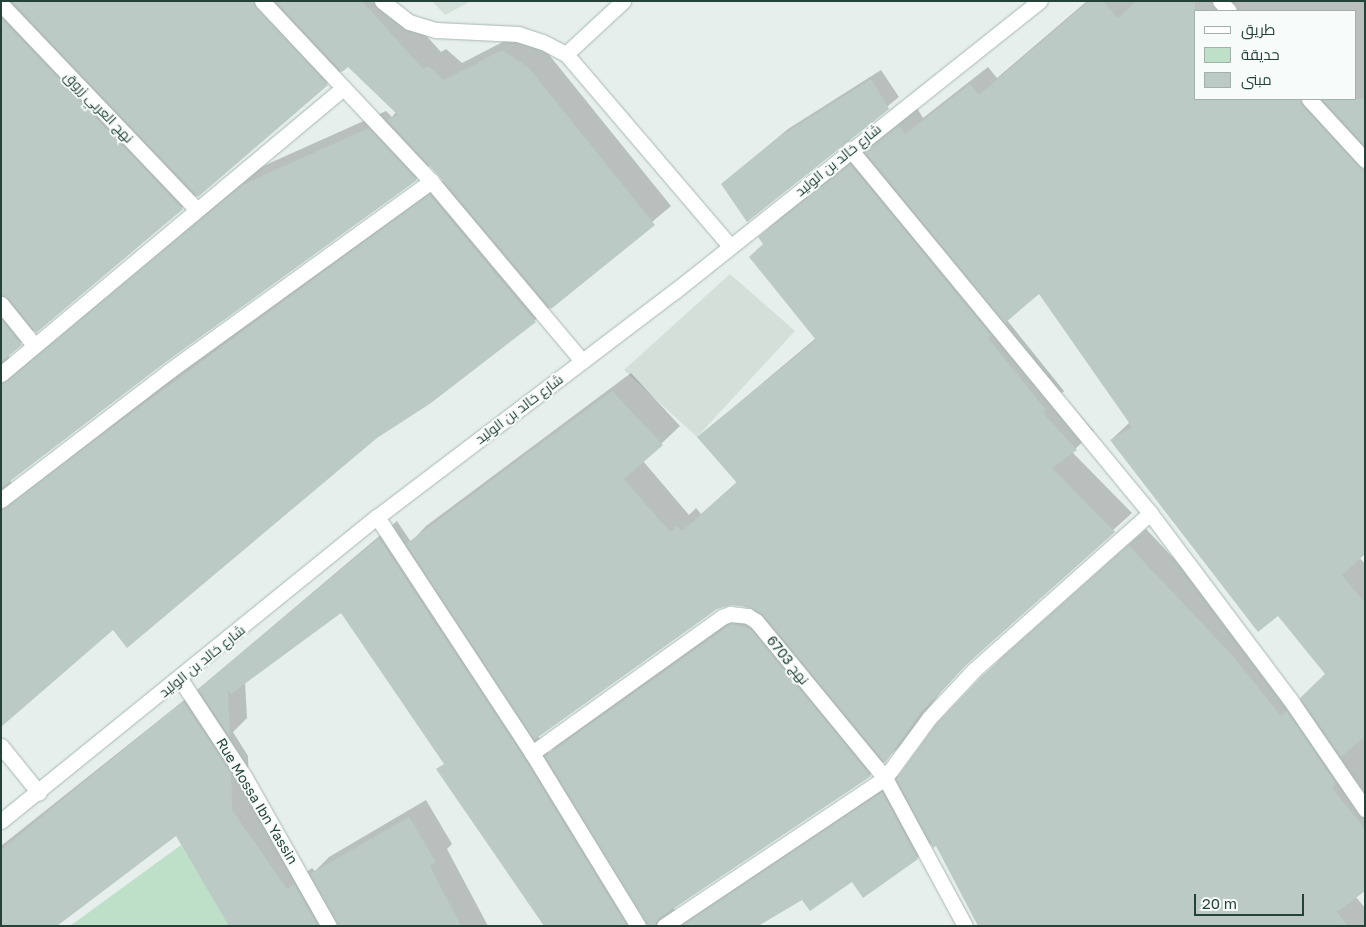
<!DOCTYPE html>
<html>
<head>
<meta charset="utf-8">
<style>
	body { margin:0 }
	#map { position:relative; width:1366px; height:927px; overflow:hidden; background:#e6efeb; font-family:"Golos Text",Cairo,sans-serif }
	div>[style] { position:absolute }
	.built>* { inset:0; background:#d4dfda }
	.green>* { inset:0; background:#bfe0c8 }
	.shadow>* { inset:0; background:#0003 }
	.building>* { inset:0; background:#bbcac4 }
	.roads { filter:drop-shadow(0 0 1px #a8b8b2) drop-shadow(0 0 1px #a8b8b2) }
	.minor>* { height:15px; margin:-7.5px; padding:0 7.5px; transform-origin:7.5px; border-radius:7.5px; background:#fff }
	.tertiary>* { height:15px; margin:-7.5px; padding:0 7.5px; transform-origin:7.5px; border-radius:7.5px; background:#fff }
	span { translate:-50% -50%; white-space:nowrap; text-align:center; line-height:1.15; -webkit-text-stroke:4px #f7fbf9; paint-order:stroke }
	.street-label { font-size:14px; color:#24423a }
	.frame { position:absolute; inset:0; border:2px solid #24423a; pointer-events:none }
	.legend { position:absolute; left:1194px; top:10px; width:162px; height:90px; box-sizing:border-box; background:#f7fbf9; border:1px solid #a3b1ad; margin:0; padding:6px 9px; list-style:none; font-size:15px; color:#24423a }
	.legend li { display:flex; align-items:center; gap:10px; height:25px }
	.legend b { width:25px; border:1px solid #a3b1ad }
	.scale { position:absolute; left:1194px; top:894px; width:110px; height:22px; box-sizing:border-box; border:2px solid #24423a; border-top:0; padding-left:6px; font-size:15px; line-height:18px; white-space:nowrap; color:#24423a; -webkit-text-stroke:4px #f7fbf9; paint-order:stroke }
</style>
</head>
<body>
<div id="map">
	<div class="built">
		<div style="clip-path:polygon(432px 1px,471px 1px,445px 15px)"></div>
		<div style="clip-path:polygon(730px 274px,795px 331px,697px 437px,624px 370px)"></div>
	</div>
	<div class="green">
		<div style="clip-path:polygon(181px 845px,232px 926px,70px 926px)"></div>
	</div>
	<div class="shadow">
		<div style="clip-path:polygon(evenodd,1px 1px,395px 1px,441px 52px,446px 49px,462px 63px,520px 33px,546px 51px,671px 206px,535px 320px,430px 402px,376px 437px,113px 628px,1px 719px,1px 1px,348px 65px,396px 112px,392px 117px,386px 111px,261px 167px,26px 364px,9px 358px,9px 354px,35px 329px,182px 208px,348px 65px,1px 1px,430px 165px,444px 180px,15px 491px,10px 480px,163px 363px,416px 179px,430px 165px)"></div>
		<div style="clip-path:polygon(evenodd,1087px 1px,1365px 1px,1365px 552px,1359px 557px,1365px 564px,1365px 890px,1356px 897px,1365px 908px,1365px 926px,1288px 926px,932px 843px,917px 858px,803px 899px,756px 926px,545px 926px,445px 763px,342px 611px,245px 682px,247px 718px,233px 732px,248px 756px,249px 793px,305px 873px,312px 868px,315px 871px,329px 857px,426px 800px,452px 844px,447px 849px,488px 926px,236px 926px,177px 835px,1px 926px,1px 846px,202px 686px,397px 521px,411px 542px,426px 526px,631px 373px,680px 426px,643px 461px,689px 515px,696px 508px,701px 514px,737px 482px,698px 437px,816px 338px,760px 237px,778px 219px,917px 108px,923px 118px,988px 67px,997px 78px,1087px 1px,1195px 11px,1355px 11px,1355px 99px,1195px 99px,1195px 11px,1087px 1px,1039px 292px,1130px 422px,1111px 440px,1278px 614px,1327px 674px,1300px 700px,1248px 637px,1146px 529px,1000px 659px,899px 775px,688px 917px,677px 917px,674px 908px,870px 775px,903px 743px,940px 693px,974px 656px,1132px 513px,1072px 452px,1094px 431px,1061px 394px,1064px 391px,1007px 320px,1039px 292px,1087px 1px,731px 603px,757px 610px,745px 608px,564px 738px,549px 753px,538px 736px,716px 608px,731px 603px)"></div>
		<div style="clip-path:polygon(881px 70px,899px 97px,747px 220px,723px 184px,788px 129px)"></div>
	</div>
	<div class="building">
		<div style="clip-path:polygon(11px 1px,253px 1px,328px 85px,198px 197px)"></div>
		<div style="clip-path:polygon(275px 1px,362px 1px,423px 69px,428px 66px,444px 80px,502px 50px,529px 68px,655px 225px,551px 309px,438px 175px,387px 120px,398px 115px,348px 67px,342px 72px)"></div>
		<div style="clip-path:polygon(1089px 1px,1103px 1px,1118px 18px,1136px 1px,1195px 1px,1195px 99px,1300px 99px,1302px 105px,1358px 166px,1365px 169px,1365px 554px,1342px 575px,1365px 603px,1365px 736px,1341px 757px,1300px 698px,1325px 674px,1278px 616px,1258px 632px,1110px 440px,1132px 427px,1039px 294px,1005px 323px,865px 152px,899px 125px,905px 134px,970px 84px,979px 95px)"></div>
		<div style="clip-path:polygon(1px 18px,183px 209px,36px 333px,8px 298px,1px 295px)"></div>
		<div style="clip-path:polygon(871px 79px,889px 109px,747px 222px,721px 184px,776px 139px)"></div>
		<div style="clip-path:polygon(1322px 99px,1365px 99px,1365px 146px)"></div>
		<div style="clip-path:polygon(369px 128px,417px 180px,163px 364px,1px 488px,1px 383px,242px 185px)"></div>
		<div style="clip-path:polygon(850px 164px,991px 335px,988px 338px,1046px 410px,1043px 413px,1077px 450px,1052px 468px,1115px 532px,967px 664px,921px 712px,885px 763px,763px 615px,749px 607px,731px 605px,717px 609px,534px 740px,406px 544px,612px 391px,663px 445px,624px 479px,670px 532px,677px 526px,682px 531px,737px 483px,697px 437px,816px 340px,749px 257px,763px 244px,758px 237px)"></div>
		<div style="clip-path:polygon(429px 194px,536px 322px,431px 403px,377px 438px,127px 648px,113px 630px,1px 727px,1px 509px)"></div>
		<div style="clip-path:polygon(1px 319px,22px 345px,1px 362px)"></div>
		<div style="clip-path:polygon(379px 538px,524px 758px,627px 926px,544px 926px,436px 769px,444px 764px,341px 613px,231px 694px,228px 690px,230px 737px,198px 689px)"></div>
		<div style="clip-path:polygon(1128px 545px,1231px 654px,1281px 716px,1287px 711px,1336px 784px,1332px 788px,1365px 829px,1365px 891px,1337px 912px,1348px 926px,978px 926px,936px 846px,933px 848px,896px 779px,936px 724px,981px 677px)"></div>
		<div style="clip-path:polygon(731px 624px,750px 628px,871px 776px,659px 918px,655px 926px,647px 926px,545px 756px)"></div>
		<div style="clip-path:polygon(183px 701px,231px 773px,232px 810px,287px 889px,294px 884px,318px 926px,229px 926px,176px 836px,57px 926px,1px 926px,1px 850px)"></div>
		<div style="clip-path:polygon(882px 792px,918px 859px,863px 898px,852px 882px,810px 911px,802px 900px,758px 926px,681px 926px)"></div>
		<div style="clip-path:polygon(409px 817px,436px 862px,430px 866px,461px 926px,338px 926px,310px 874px)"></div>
	</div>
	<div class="roads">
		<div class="minor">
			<div style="left:262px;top:1px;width:247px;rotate:46.8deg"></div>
			<div style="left:431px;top:181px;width:235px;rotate:50deg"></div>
			<div style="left:382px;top:1px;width:34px;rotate:38deg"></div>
			<div style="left:409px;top:22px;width:28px;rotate:17deg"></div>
			<div style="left:436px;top:30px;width:82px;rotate:2.8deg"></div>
			<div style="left:518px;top:34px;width:26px;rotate:18deg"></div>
			<div style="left:543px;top:42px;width:26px;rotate:28deg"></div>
			<div style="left:566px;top:54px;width:253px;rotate:49.5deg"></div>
			<div style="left:1220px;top:1px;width:13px;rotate:48deg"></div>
			<div style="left:1px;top:4px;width:283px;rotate:46.4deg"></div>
			<div style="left:566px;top:54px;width:78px;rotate:-42.9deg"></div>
			<div style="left:1309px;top:99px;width:83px;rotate:47.4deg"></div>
			<div style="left:850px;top:149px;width:472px;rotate:50.5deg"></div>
			<div style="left:1150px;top:513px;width:231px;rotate:53.1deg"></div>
			<div style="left:1289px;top:698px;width:135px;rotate:55.6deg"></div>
			<div style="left:1px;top:304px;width:53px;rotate:51.2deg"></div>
			<div style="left:1px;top:374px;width:446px;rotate:-39.9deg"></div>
			<div style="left:1px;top:500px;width:212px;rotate:-37.5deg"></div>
			<div style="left:169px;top:371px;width:324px;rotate:-35.9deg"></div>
			<div style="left:377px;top:517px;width:282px;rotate:56.7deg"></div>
			<div style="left:532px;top:753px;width:203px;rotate:58.5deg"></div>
			<div style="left:180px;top:679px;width:116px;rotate:56.6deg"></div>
			<div style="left:244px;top:776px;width:172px;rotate:60.5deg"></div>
			<div style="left:1px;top:746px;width:60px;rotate:51deg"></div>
			<div style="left:532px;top:753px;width:234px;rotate:-35.6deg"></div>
			<div style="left:722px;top:617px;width:9px;rotate:-21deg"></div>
			<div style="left:730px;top:614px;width:18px;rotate:6deg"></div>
			<div style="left:748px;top:616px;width:9px;rotate:32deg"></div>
			<div style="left:756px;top:621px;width:203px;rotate:50.6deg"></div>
			<div style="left:885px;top:778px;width:168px;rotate:61.6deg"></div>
			<div style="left:664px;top:926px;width:266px;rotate:-33.8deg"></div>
			<div style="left:885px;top:778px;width:74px;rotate:-53.7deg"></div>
			<div style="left:929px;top:718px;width:66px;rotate:-46.8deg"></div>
			<div style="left:974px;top:670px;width:236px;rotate:-41.7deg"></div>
		</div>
		<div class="tertiary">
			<div style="left:1px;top:821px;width:484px;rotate:-39deg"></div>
			<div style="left:377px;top:517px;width:374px;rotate:-37.2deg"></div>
			<div style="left:675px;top:291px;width:466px;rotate:-38.5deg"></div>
		</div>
	</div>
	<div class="street-label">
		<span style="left:99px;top:107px;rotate:46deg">نهج العربي زروق</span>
		<span style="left:838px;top:160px;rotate:-39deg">شارع خالد بن الوليد</span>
		<span style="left:519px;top:409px;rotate:-37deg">شارع خالد بن الوليد</span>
		<span style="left:788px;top:660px;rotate:51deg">نهج 6703</span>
		<span style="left:202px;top:661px;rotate:-39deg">شارع خالد بن الوليد</span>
		<span style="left:257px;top:801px;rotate:59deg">Rue Mossa Ibn Yassin</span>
	</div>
	<div class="frame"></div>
	<ul class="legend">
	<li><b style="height:6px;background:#fff"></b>طريق</li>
	<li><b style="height:14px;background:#bfe0c8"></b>حديقة</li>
	<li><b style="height:14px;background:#bbcac4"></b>مبنى</li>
	</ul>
	<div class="scale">20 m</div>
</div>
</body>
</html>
